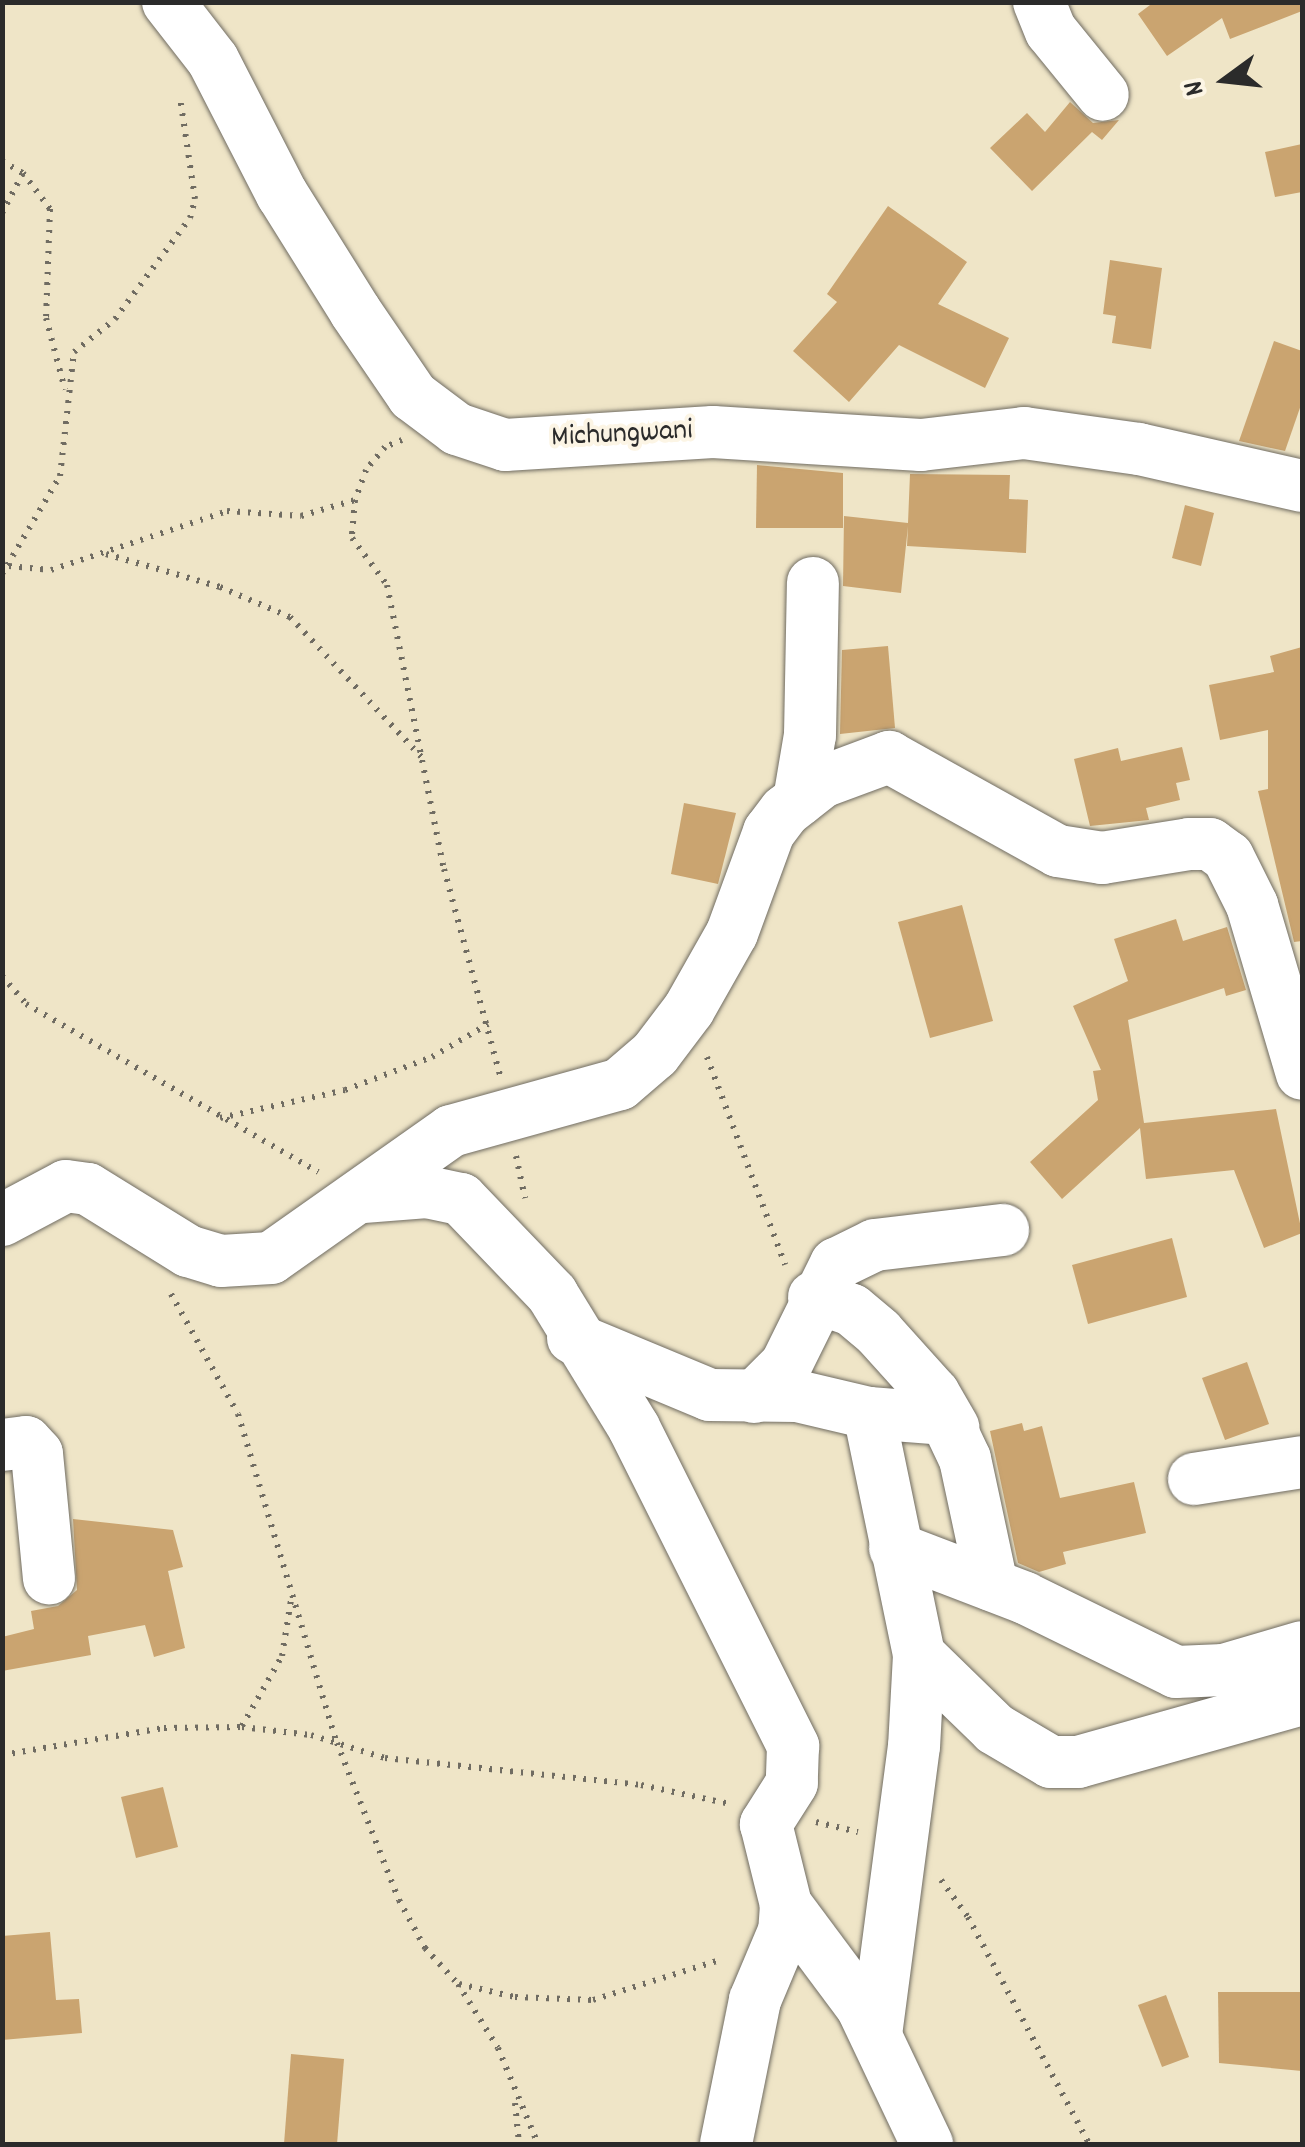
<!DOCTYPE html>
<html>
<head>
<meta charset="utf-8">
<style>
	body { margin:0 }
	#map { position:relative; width:1305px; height:2147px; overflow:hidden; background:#efe5c7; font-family:Dekko,sans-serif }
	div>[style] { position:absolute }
	.building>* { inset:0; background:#caa470 }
	.path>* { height:6px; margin-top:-3px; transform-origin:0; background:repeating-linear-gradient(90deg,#706c62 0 2.5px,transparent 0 10.5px) }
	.roads { filter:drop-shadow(0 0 2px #706c62) drop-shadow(0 0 2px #706c62) }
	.minor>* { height:52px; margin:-26px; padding:0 26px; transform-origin:26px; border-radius:26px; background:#fff }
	span { translate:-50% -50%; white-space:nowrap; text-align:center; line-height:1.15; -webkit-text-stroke:8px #fcf5e5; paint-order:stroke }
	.street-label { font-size:30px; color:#2b2b2b }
	.frame { position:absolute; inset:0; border:5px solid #2b2b2b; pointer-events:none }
	.north { position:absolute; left:1175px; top:30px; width:100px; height:100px; -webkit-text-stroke:8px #fcf5e5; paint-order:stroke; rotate:255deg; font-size:28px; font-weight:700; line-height:40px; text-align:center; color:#2b2b2b }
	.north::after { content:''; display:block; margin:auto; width:35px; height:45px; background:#2b2b2b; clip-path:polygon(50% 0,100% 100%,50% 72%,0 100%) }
</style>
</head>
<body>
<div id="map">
	<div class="building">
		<div style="clip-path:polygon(1154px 2px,1302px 2px,1302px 11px,1230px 39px,1222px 18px,1167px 56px,1138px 14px)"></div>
		<div style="clip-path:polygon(1070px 102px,1093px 123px,1119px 120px,1102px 140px,1092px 132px,1032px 191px,990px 148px,1027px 113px,1045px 132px)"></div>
		<div style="clip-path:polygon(1302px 144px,1302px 192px,1275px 197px,1265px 152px)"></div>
		<div style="clip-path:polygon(888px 206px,967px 262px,938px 304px,1009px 338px,985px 388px,899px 345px,849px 402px,793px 351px,837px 302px,827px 294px)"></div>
		<div style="clip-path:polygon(1110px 260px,1162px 268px,1151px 349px,1112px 343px,1116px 316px,1103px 314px)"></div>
		<div style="clip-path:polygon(1274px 341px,1302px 351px,1302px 402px,1285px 451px,1239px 441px)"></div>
		<div style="clip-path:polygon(757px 465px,843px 473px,843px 528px,756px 528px)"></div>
		<div style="clip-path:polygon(910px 474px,1010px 475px,1009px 499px,1028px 500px,1026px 553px,907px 546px,908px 526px,901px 593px,843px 586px,844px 516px,908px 523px)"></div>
		<div style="clip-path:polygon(1185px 505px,1214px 513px,1201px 566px,1172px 558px)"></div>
		<div style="clip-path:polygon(888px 646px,895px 728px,840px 734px,842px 650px)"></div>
		<div style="clip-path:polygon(1302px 647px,1302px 941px,1294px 942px,1258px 791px,1268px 789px,1268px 730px,1220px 740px,1209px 685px,1274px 672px,1270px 656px)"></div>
		<div style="clip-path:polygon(1182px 747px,1190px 780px,1176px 783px,1180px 800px,1146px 808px,1149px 820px,1090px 826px,1074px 759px,1118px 748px,1121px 761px)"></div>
		<div style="clip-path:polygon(684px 803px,736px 813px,718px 884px,671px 874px)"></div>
		<div style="clip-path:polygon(962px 905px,993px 1021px,930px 1038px,898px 922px)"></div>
		<div style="clip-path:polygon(1176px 919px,1183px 941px,1227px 927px,1246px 990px,1226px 996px,1224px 988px,1128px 1020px,1144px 1123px,1276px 1109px,1302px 1233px,1264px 1248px,1234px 1170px,1146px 1179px,1140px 1128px,1062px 1199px,1030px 1162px,1098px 1100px,1093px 1071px,1101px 1070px,1073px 1006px,1128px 981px,1114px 939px)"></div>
		<div style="clip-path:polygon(1172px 1238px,1187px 1297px,1088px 1324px,1072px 1265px)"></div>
		<div style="clip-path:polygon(1247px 1362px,1269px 1424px,1225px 1440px,1202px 1378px)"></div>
		<div style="clip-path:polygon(1022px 1423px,1024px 1431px,1042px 1426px,1060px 1498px,1134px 1482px,1146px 1533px,1063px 1552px,1066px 1564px,1039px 1572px,1018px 1563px,990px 1431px)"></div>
		<div style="clip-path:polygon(73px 1519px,173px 1530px,183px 1567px,168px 1571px,185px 1648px,154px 1657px,145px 1625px,88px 1636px,91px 1655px,2px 1671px,2px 1637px,34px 1629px,31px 1611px,58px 1606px,77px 1590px)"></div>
		<div style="clip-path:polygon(163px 1787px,178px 1847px,136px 1858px,121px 1797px)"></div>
		<div style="clip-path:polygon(50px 1932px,56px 2000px,79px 1999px,82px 2033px,2px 2040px,2px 1936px)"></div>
		<div style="clip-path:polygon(1218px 1992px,1302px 1992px,1302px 2071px,1219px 2063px)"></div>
		<div style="clip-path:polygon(1166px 1995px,1189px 2057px,1162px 2067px,1138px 2005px)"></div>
		<div style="clip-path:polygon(291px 2054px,344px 2059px,337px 2144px,284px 2144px)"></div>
	</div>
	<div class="path">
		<div style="left:2px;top:161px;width:24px;rotate:30deg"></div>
		<div style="left:23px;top:173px;width:45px;rotate:53.1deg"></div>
		<div style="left:50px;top:209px;width:109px;rotate:92.1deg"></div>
		<div style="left:46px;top:318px;width:74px;rotate:75.2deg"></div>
		<div style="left:2px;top:213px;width:45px;rotate:-62.3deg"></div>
		<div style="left:402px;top:440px;width:18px;rotate:158deg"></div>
		<div style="left:385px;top:447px;width:30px;rotate:130deg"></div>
		<div style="left:366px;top:470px;width:32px;rotate:110deg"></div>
		<div style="left:355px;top:500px;width:38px;rotate:95deg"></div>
		<div style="left:352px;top:538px;width:59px;rotate:53.3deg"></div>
		<div style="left:387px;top:585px;width:290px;rotate:78.7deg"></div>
		<div style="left:444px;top:869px;width:213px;rotate:74.8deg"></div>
		<div style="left:106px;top:554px;width:119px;rotate:16.1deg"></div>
		<div style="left:220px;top:587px;width:76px;rotate:23.2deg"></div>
		<div style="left:290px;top:617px;width:199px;rotate:46.8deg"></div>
		<div style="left:9px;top:566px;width:42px;rotate:5.4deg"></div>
		<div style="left:51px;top:570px;width:186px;rotate:-18.5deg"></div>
		<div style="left:227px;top:511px;width:74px;rotate:3.9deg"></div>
		<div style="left:301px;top:516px;width:56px;rotate:-16.5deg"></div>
		<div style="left:2px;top:574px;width:114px;rotate:-59.4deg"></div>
		<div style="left:60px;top:476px;width:125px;rotate:-83.6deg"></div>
		<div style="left:74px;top:352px;width:53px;rotate:-38.8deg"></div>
		<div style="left:115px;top:319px;width:126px;rotate:-53.4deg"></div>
		<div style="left:190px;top:218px;width:20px;rotate:-75deg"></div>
		<div style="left:195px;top:199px;width:103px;rotate:-98.4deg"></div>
		<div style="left:2px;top:976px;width:37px;rotate:49deg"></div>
		<div style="left:26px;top:1004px;width:337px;rotate:29.9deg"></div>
		<div style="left:707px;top:1057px;width:222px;rotate:69.4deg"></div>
		<div style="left:220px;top:1118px;width:128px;rotate:-12.6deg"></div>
		<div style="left:345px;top:1090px;width:93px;rotate:-20.8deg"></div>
		<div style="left:432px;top:1057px;width:65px;rotate:-30.5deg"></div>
		<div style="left:516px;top:1156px;width:43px;rotate:77.9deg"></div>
		<div style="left:171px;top:1294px;width:137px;rotate:60.8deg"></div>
		<div style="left:238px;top:1414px;width:344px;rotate:73.3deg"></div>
		<div style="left:337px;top:1743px;width:169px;rotate:68.5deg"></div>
		<div style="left:399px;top:1900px;width:55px;rotate:61.6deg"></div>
		<div style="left:425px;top:1948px;width:49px;rotate:47.5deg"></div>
		<div style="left:458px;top:1984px;width:75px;rotate:58deg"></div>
		<div style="left:498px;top:2048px;width:104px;rotate:67.4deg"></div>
		<div style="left:242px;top:1726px;width:81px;rotate:-60.3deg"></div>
		<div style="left:282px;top:1656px;width:57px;rotate:-80.9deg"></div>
		<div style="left:2px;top:1755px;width:164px;rotate:-9.5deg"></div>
		<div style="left:164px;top:1728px;width:78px;rotate:-0.7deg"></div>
		<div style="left:242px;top:1727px;width:69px;rotate:6.6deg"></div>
		<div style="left:311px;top:1735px;width:77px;rotate:17.3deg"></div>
		<div style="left:385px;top:1758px;width:257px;rotate:6deg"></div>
		<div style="left:641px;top:1785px;width:87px;rotate:12deg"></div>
		<div style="left:816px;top:1822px;width:43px;rotate:13.4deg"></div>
		<div style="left:941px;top:1880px;width:46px;rotate:53.9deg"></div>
		<div style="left:968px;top:1917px;width:257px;rotate:61.9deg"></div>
		<div style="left:459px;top:1984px;width:57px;rotate:13.1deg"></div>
		<div style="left:515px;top:1997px;width:78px;rotate:2.2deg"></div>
		<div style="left:593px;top:2000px;width:136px;rotate:-17.5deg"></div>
		<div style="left:515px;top:2103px;width:41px;rotate:84.4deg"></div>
	</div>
	<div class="roads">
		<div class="minor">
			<div style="left:168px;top:2px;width:73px;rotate:52.2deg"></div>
			<div style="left:213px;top:60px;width:151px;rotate:62.8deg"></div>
			<div style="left:282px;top:194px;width:138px;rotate:58deg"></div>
			<div style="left:355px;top:311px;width:103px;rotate:55.7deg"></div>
			<div style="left:413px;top:396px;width:55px;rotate:36.9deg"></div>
			<div style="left:457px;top:429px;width:51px;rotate:18.4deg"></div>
			<div style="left:505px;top:445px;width:208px;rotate:-3.6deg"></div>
			<div style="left:713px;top:432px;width:208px;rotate:3.6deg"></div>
			<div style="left:921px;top:445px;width:104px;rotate:-6.6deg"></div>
			<div style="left:1024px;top:433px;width:116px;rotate:7.9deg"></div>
			<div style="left:1139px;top:449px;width:167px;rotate:12.8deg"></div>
			<div style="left:1039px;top:2px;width:31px;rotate:68deg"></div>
			<div style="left:1051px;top:31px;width:82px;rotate:50.9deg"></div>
			<div style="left:799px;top:800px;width:66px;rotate:-80.4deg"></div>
			<div style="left:810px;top:735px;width:152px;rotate:-88.9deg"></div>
			<div style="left:363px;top:1197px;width:64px;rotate:-4.5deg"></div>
			<div style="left:427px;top:1192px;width:35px;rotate:12deg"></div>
			<div style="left:461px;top:1199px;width:132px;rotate:46.2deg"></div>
			<div style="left:552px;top:1294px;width:157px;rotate:58.5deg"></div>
			<div style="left:634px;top:1428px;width:356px;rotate:63.4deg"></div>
			<div style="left:793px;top:1746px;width:37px;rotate:92deg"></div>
			<div style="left:792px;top:1783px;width:49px;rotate:122.4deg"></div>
			<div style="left:766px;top:1824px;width:83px;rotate:76.1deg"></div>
			<div style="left:786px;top:1905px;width:26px;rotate:94deg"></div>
			<div style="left:784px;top:1931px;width:75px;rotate:112.8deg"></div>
			<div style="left:755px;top:2000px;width:147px;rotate:101.4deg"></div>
			<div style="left:2px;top:1220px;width:72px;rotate:-28deg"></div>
			<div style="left:66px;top:1186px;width:22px;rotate:8deg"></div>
			<div style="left:88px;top:1189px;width:118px;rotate:31.8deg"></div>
			<div style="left:188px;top:1251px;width:34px;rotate:17deg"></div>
			<div style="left:221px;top:1261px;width:50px;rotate:-3.4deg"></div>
			<div style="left:271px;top:1258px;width:220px;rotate:-35.2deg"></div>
			<div style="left:451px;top:1131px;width:175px;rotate:-15.5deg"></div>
			<div style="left:620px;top:1084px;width:46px;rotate:-40.6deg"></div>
			<div style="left:655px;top:1054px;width:56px;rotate:-52.9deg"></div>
			<div style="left:689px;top:1009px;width:87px;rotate:-60.5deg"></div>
			<div style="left:732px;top:933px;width:108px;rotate:-69.9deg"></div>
			<div style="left:769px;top:832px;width:26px;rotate:-53deg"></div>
			<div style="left:785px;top:811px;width:47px;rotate:-38.1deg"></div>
			<div style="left:822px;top:782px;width:72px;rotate:-20.5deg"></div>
			<div style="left:889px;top:757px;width:193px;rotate:29.1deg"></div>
			<div style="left:1058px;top:851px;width:45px;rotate:9deg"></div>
			<div style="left:1102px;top:858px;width:88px;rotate:-9.1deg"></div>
			<div style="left:1189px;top:844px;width:21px"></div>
			<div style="left:1210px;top:844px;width:22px;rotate:36deg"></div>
			<div style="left:1228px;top:857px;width:54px;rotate:63.4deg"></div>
			<div style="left:1252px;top:905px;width:176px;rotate:73.5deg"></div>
			<div style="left:814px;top:1297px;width:40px;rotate:18.9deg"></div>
			<div style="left:852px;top:1310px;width:35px;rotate:40deg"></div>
			<div style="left:879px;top:1333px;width:82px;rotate:48deg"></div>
			<div style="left:934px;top:1394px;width:39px;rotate:60deg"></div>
			<div style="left:573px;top:1338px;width:148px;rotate:22.6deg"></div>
			<div style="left:710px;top:1395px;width:87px;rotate:0.7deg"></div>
			<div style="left:797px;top:1396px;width:74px;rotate:13.3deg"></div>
			<div style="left:869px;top:1413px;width:77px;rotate:4.5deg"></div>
			<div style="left:946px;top:1419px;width:44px;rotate:64.6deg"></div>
			<div style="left:965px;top:1459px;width:129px;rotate:77.9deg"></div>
			<div style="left:754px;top:1397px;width:45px;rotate:-45deg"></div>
			<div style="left:786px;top:1365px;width:113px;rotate:-63.7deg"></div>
			<div style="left:836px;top:1264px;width:43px;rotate:-26deg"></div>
			<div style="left:875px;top:1245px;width:129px;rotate:-6.7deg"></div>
			<div style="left:869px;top:1413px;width:247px;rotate:78.3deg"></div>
			<div style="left:919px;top:1655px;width:91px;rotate:93.1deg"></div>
			<div style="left:914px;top:1746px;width:290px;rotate:97.5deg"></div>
			<div style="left:2px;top:1445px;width:24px;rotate:-7deg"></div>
			<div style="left:26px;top:1442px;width:16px;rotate:47deg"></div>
			<div style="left:37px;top:1454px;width:125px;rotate:84.5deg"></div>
			<div style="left:1194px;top:1479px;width:109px;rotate:-8.9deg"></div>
			<div style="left:895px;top:1548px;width:139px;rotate:21deg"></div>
			<div style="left:1025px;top:1598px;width:168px;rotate:26.1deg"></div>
			<div style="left:1176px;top:1672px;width:48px;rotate:-2.4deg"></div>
			<div style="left:1224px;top:1670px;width:81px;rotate:-16.4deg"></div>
			<div style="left:919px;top:1655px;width:106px;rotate:44.2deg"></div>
			<div style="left:995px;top:1729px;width:65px;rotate:30.5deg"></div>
			<div style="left:1051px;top:1762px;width:27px"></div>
			<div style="left:1078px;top:1762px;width:233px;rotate:-15.7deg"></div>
			<div style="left:786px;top:1905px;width:127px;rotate:53.3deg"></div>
			<div style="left:862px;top:2007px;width:152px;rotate:64.6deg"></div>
		</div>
	</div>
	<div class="street-label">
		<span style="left:622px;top:436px;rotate:-3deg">Michungwani</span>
	</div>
	<div class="frame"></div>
	<div class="north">N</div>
</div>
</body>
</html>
